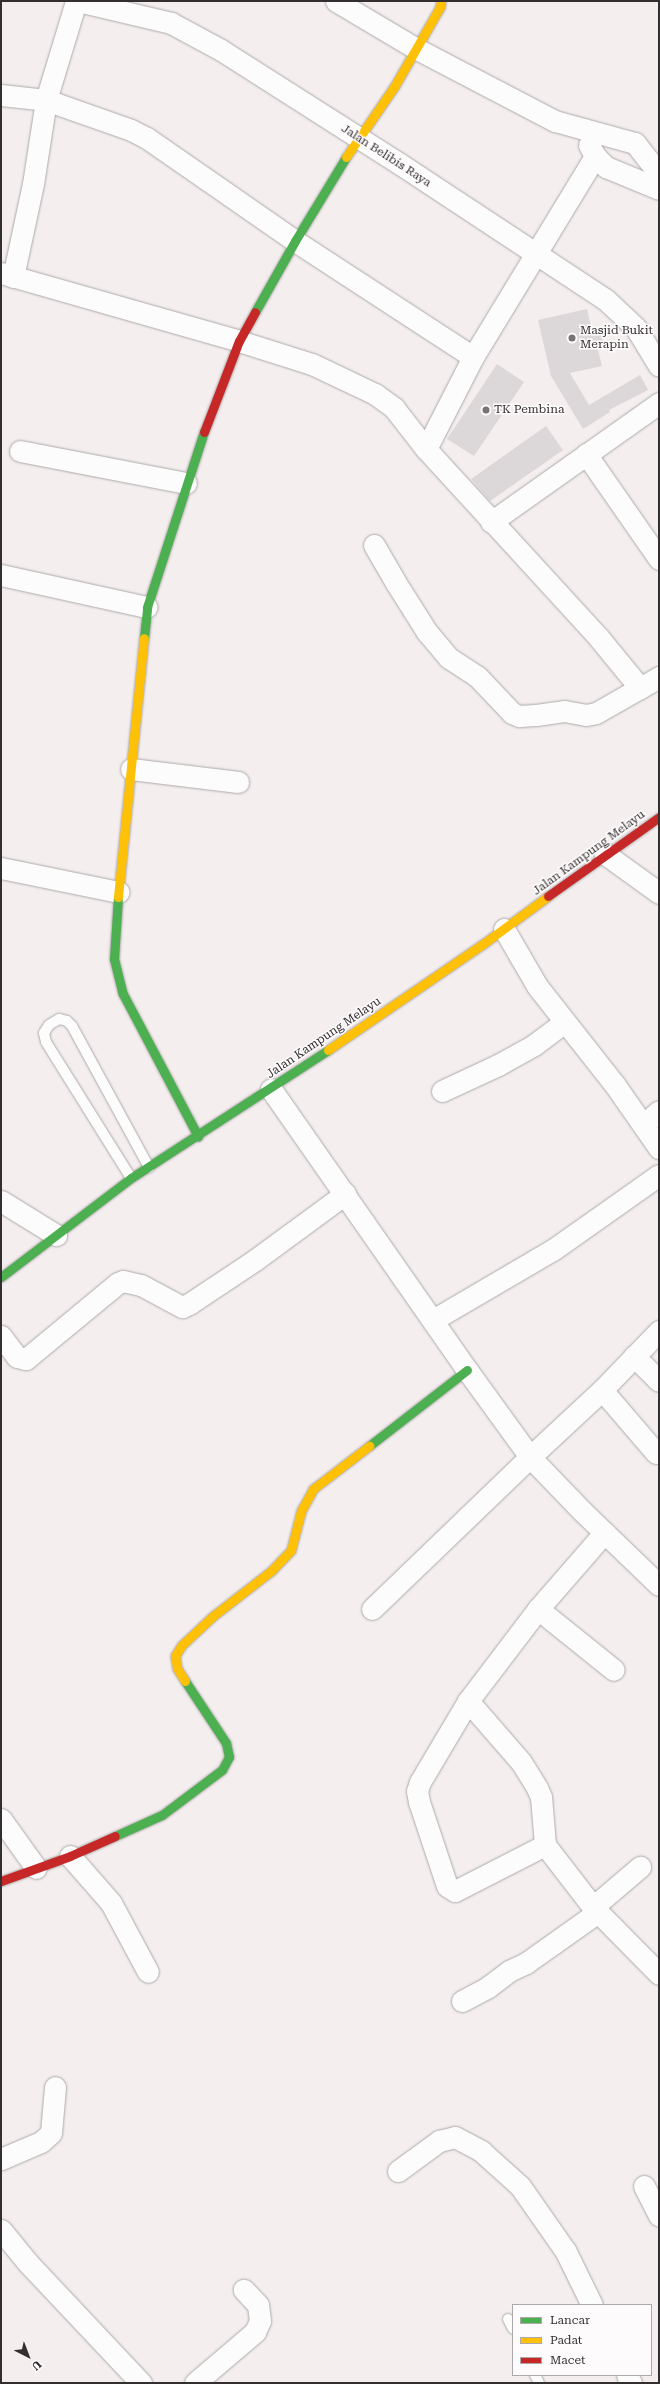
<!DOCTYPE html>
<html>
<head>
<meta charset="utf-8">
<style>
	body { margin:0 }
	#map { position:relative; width:660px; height:2384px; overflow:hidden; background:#f4eeef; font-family:"Roboto Serif",serif }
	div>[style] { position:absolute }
	.building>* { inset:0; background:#dcd7d8 }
	.roads { filter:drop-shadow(0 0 1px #aea9aa) drop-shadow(0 0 1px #aea9aa) }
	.lane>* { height:10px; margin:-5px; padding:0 5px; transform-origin:5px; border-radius:5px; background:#fdfcfd }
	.street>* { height:21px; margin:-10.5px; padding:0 10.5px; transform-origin:10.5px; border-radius:10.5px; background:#fdfcfd }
	.fast>* { height:9px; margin:-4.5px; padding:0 4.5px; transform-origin:4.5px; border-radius:4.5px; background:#4caf50 }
	.slow>* { height:9px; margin:-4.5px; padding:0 4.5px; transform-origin:4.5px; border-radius:4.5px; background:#ffc107 }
	.jam>* { height:9px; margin:-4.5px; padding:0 4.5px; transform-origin:4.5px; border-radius:4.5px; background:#c62828 }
	.dots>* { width:11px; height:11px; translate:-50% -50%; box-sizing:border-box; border:2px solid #fefbfc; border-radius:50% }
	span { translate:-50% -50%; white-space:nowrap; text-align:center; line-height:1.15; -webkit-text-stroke:3px #fefbfc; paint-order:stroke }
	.street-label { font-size:12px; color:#332f30 }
	.poi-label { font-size:12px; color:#332f30 }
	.left { translate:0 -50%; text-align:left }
	.frame { position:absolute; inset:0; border:2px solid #332f30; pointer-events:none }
	.legend { position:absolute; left:512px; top:2304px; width:140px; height:72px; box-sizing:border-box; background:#fefbfc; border:1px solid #ada9aa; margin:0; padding:5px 7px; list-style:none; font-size:12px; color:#332f30 }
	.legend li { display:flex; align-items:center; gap:8px; height:20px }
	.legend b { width:20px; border:1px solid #ada9aa }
	.north { position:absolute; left:8px; top:2336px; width:40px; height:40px; -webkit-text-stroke:3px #fefbfc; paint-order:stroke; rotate:138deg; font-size:11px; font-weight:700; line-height:16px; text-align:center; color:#332f30 }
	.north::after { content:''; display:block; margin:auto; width:14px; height:18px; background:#332f30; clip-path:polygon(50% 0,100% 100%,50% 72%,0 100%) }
</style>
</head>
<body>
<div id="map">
	<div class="building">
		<div style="clip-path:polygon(587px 309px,592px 331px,600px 329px,604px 345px,597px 346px,602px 366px,570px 373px,589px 405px,640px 375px,648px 390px,609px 410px,610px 412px,583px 429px,551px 376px,538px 320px)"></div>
		<div style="clip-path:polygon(497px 364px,524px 382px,474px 456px,447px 439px)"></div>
		<div style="clip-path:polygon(546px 426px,563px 450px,490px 501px,471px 479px)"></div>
	</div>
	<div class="roads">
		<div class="lane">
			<div style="left:131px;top:1178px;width:160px;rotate:-122deg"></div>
			<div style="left:46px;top:1042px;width:9px;rotate:-103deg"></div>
			<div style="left:44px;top:1033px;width:9px;rotate:-58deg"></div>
			<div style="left:49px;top:1025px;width:12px;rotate:-31deg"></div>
			<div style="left:59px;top:1019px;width:8px;rotate:14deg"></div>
			<div style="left:67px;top:1021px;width:7px;rotate:45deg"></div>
			<div style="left:72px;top:1026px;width:161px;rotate:61.4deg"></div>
			<div style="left:508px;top:2319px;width:11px;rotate:63deg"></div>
			<div style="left:535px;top:2375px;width:9px;rotate:63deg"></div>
		</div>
		<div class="street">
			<div style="left:78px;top:1px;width:96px;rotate:13.3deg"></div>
			<div style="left:171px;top:23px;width:57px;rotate:28.4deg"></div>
			<div style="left:221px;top:50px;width:212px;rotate:32.5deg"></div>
			<div style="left:400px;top:164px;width:245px;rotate:33.4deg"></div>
			<div style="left:605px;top:299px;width:42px;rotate:43.1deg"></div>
			<div style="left:636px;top:328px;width:44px;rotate:58.8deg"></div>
			<div style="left:336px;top:1px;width:94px;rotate:30.7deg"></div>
			<div style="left:417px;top:49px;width:156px;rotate:27.6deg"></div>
			<div style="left:555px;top:121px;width:83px;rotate:15.4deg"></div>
			<div style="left:635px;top:143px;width:39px;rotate:52deg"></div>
			<div style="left:1px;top:95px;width:45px;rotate:6.3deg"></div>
			<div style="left:46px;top:100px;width:90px;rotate:19.4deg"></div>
			<div style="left:131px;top:130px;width:18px;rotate:27deg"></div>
			<div style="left:147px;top:138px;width:180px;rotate:34.8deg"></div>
			<div style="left:295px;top:241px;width:212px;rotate:33.1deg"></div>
			<div style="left:589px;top:145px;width:13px;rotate:61deg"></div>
			<div style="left:595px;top:156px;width:16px;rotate:45deg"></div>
			<div style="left:606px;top:167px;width:57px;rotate:22.5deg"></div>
			<div style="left:1px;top:273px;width:248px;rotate:15.9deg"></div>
			<div style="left:239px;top:341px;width:77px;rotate:17.5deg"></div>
			<div style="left:312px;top:364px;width:70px;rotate:25.5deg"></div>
			<div style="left:375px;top:394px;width:24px;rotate:36deg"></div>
			<div style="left:394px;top:408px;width:52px;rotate:52deg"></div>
			<div style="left:426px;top:449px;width:256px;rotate:47.5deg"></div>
			<div style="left:599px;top:638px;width:65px;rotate:50.6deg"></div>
			<div style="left:13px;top:277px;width:95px;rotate:-77.9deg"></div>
			<div style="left:33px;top:184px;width:85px;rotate:-81.2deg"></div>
			<div style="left:46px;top:100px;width:103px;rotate:-73.1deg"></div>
			<div style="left:426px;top:449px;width:103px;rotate:-62.9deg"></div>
			<div style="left:473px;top:357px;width:235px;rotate:-58.7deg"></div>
			<div style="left:20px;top:451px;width:169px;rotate:10.9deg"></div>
			<div style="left:586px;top:454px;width:128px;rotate:55.2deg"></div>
			<div style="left:491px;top:522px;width:206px;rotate:-35.3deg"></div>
			<div style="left:374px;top:545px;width:44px;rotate:59.9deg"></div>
			<div style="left:396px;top:583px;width:58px;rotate:57.7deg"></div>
			<div style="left:427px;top:632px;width:34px;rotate:50deg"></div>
			<div style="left:449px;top:658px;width:33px;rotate:33deg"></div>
			<div style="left:477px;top:676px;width:51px;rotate:46.6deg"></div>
			<div style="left:512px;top:713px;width:8px;rotate:23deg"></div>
			<div style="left:519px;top:716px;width:17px;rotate:-3deg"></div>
			<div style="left:536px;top:715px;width:28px;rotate:-8deg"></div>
			<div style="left:564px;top:711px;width:22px;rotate:10deg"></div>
			<div style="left:586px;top:715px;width:10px;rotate:-11deg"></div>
			<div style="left:596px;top:713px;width:73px;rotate:-29.7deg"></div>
			<div style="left:1px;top:575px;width:149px;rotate:12.4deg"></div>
			<div style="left:131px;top:769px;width:108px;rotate:6.9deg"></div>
			<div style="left:605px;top:854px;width:67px;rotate:35.8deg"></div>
			<div style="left:1px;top:868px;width:120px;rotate:11.5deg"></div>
			<div style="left:504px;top:929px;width:66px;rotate:59.9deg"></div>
			<div style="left:537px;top:986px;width:126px;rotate:51.8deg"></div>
			<div style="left:615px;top:1085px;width:77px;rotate:55.1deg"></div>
			<div style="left:271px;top:1089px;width:343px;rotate:55.1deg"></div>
			<div style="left:467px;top:1370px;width:107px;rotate:54.1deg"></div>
			<div style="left:530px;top:1457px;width:75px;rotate:46.1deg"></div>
			<div style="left:582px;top:1511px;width:107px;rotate:43.9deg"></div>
			<div style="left:442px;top:1091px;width:62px;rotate:-24.9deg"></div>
			<div style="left:498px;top:1065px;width:41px;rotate:-29.1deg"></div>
			<div style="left:534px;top:1045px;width:38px;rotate:-37deg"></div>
			<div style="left:643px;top:1125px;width:21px;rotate:-41deg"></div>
			<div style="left:1px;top:1201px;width:65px;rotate:31.7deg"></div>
			<div style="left:433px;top:1320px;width:140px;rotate:-30.4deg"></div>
			<div style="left:554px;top:1249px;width:128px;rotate:-35.2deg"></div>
			<div style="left:1px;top:1336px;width:26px;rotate:53deg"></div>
			<div style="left:17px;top:1357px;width:9px;rotate:13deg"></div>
			<div style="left:26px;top:1359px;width:119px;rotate:-39.6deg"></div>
			<div style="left:118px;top:1283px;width:5px;rotate:-22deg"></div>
			<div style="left:123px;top:1281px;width:18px;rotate:13deg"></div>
			<div style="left:141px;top:1285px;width:47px;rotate:28.2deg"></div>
			<div style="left:182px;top:1307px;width:8px;rotate:-23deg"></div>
			<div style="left:189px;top:1304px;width:79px;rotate:-33.7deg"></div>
			<div style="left:255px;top:1260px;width:112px;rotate:-36.3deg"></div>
			<div style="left:634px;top:1356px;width:35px;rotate:45deg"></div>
			<div style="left:602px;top:1390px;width:83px;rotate:49.4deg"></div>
			<div style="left:372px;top:1609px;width:219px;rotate:-43.9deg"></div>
			<div style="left:530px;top:1457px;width:98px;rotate:-42.9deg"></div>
			<div style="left:602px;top:1390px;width:82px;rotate:-46deg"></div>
			<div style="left:538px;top:1609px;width:97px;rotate:38.8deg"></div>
			<div style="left:468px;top:1701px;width:81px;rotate:49deg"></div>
			<div style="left:521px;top:1762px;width:31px;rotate:58deg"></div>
			<div style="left:537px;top:1788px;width:10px;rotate:66deg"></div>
			<div style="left:541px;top:1797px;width:48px;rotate:85.2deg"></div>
			<div style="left:545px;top:1845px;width:101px;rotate:152.9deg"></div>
			<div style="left:455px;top:1891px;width:9px;rotate:-148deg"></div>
			<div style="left:447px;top:1886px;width:89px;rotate:-108.4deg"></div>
			<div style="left:419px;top:1802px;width:11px;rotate:-100deg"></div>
			<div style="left:417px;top:1791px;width:9px;rotate:-72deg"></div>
			<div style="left:420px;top:1782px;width:94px;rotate:-59.3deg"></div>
			<div style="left:468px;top:1701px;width:116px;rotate:-52.7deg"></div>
			<div style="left:538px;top:1609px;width:101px;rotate:-49deg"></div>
			<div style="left:1px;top:1819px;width:60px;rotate:54.5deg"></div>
			<div style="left:545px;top:1845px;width:78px;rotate:52.3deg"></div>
			<div style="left:593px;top:1907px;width:94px;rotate:45.4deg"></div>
			<div style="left:70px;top:1856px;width:62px;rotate:48.9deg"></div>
			<div style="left:111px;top:1903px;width:78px;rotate:61.8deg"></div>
			<div style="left:593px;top:1907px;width:62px;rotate:-40.4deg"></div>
			<div style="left:462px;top:2001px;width:30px;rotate:-28deg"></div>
			<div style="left:488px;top:1987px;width:26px;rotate:-37deg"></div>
			<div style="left:509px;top:1971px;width:19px;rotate:-25deg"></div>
			<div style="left:526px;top:1963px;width:88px;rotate:-35.3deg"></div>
			<div style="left:1px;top:2159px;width:43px;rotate:-23deg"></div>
			<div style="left:41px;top:2142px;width:13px;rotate:-42deg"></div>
			<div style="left:51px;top:2133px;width:46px;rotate:-85deg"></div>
			<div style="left:398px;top:2171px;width:51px;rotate:-36.2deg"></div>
			<div style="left:439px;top:2141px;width:16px;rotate:-14deg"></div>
			<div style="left:455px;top:2137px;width:30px;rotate:28deg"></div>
			<div style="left:481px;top:2151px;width:52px;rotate:41.9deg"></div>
			<div style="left:520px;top:2186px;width:80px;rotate:55.1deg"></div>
			<div style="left:566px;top:2252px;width:59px;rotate:63.9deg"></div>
			<div style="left:644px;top:2186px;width:33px;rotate:63deg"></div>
			<div style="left:1px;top:2230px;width:43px;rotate:50.7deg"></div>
			<div style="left:28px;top:2263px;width:165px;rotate:46.7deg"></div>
			<div style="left:627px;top:2375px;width:9px;rotate:63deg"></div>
			<div style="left:195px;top:2383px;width:79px;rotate:-40.4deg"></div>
			<div style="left:255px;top:2332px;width:12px;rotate:-66deg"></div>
			<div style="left:260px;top:2321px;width:16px;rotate:-97deg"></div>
			<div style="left:258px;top:2305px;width:21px;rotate:-133deg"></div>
		</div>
		<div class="fast">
			<div style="left:255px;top:312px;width:81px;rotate:-60.6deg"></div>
			<div style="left:295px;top:241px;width:98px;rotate:-58.7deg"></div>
			<div style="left:144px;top:638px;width:31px;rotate:-84deg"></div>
			<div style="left:147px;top:607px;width:184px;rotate:-72deg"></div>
			<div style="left:118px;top:897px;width:62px;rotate:93.7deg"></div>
			<div style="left:114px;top:959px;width:36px;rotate:76deg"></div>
			<div style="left:123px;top:994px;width:161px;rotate:62.2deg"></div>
			<div style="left:1px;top:1277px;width:163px;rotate:-37.3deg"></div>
			<div style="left:131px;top:1178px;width:235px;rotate:-33deg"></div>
			<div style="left:369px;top:1446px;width:124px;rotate:-37.8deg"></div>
			<div style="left:115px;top:1836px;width:51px;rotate:-24.1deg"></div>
			<div style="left:162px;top:1815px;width:75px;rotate:-36.9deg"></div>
			<div style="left:222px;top:1770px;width:15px;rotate:-62deg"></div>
			<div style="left:229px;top:1757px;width:14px;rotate:-102deg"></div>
			<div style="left:226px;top:1743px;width:74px;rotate:-123.5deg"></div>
		</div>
		<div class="slow">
			<div style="left:346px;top:157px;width:85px;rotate:-55.6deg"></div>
			<div style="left:394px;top:87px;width:92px;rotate:-60.1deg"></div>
			<div style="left:440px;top:7px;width:6px;rotate:-81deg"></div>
			<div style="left:118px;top:897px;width:260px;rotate:-84.3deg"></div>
			<div style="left:328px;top:1050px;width:188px;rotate:-34.4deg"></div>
			<div style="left:483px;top:944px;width:81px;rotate:-36.4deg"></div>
			<div style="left:185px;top:1681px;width:15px;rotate:-122deg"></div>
			<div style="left:177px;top:1668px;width:12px;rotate:-99deg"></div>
			<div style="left:175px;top:1656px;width:13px;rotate:-58deg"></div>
			<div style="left:182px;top:1645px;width:42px;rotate:-43.1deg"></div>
			<div style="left:213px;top:1616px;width:73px;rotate:-37.8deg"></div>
			<div style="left:271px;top:1571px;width:29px;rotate:-46deg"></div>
			<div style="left:291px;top:1550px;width:40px;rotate:-75.6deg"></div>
			<div style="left:301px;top:1511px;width:25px;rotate:-61deg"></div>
			<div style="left:313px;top:1489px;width:71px;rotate:-37.5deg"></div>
		</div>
		<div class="jam">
			<div style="left:204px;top:432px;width:97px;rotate:-69deg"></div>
			<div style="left:239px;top:341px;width:33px;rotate:-61deg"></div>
			<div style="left:548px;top:896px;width:136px;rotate:-35.4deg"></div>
			<div style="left:1px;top:1881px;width:73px;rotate:-19.9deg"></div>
			<div style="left:70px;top:1856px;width:49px;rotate:-24deg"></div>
		</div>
	</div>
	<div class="dots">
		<div style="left:572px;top:338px;background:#777273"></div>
		<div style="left:486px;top:410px;background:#777273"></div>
	</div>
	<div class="street-label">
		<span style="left:386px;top:156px;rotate:33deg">Jalan Belibis Raya</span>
		<span style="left:589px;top:853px;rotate:-36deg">Jalan Kampung Melayu</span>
		<span style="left:324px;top:1038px;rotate:-34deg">Jalan Kampung Melayu</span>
	</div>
	<div class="poi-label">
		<span class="left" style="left:580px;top:338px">Masjid Bukit<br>Merapin</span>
		<span class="left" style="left:494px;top:410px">TK Pembina</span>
	</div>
	<div class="frame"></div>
	<ul class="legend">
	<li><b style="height:5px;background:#4caf50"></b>Lancar</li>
	<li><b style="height:5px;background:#ffc107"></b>Padat</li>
	<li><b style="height:5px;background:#c62828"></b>Macet</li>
	</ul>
	<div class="north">U</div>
</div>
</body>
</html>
